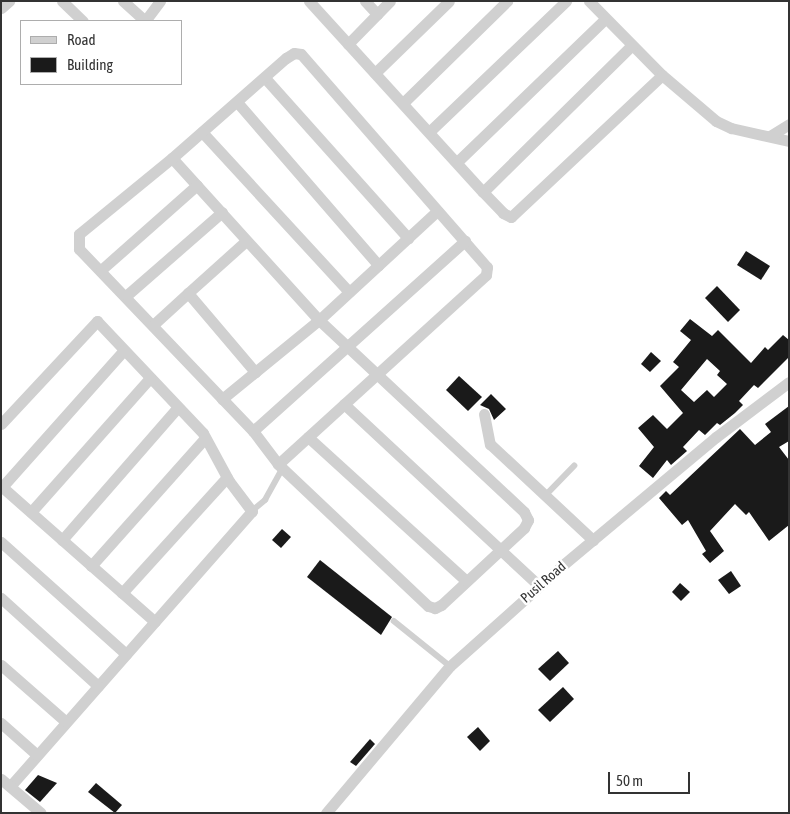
<!DOCTYPE html>
<html>
<head>
<meta charset="utf-8">
<style>
	body { margin:0 }
	#map { position:relative; width:790px; height:814px; overflow:hidden; background:#fff; font-family:"Asap Condensed",sans-serif }
	div>[style] { position:absolute }
	.building>* { inset:0; background:#1a1a1a }
	.service>* { height:5.5px; margin:-2.75px; padding:0 2.75px; transform-origin:2.75px; border-radius:2.75px; background:#d0d0d0 }
	.minor>* { height:11px; margin:-5.5px; padding:0 5.5px; transform-origin:5.5px; border-radius:5.5px; background:#d0d0d0 }
	span { translate:-50% -50%; white-space:nowrap; text-align:center; line-height:1.15; -webkit-text-stroke:5px #fff; paint-order:stroke }
	.street-label { font-size:14px; color:#333 }
	.frame { position:absolute; inset:0; border:2px solid #333; pointer-events:none }
	.legend { position:absolute; left:20px; top:20px; width:162px; height:65px; box-sizing:border-box; background:#fff; border:1px solid #adadad; margin:0; padding:6px 9px; list-style:none; font-size:15px; color:#333 }
	.legend li { display:flex; align-items:center; gap:10px; height:25px }
	.legend b { width:25px; border:1px solid #adadad }
	.scale { position:absolute; left:608px; top:772px; width:82px; height:22px; box-sizing:border-box; border:2px solid #333; border-top:0; padding-left:6px; font-size:15px; line-height:18px; white-space:nowrap; color:#333; -webkit-text-stroke:4px #fff; paint-order:stroke }
</style>
</head>
<body>
<div id="map">
	<div class="building">
		<div style="clip-path:polygon(746px 251px,770px 266px,761px 280px,737px 265px)"></div>
		<div style="clip-path:polygon(717px 286px,740px 310px,728px 322px,705px 298px)"></div>
		<div style="clip-path:polygon(evenodd,690px 319px,712px 336px,718px 330px,751px 363px,765px 347px,768px 350px,783px 335px,789px 340px,789px 357px,758px 388px,754px 385px,739px 401px,743px 405px,735px 413px,720px 425px,717px 423px,705px 435px,699px 430px,683px 447px,687px 451px,671px 465px,667px 460px,653px 478px,639px 466px,654px 447px,638px 428px,653px 415px,667px 429px,683px 413px,660px 386px,679px 367px,673px 362px,691px 340px,680px 331px,690px 319px,707px 359px,720px 371px,717px 375px,727px 384px,714px 397px,707px 390px,694px 402px,681px 390px,707px 359px)"></div>
		<div style="clip-path:polygon(651px 352px,661px 361px,650px 372px,641px 364px)"></div>
		<div style="clip-path:polygon(459px 376px,482px 397px,468px 411px,446px 390px)"></div>
		<div style="clip-path:polygon(491px 394px,506px 409px,494px 420px,489px 409px,480px 405px)"></div>
		<div style="clip-path:polygon(789px 406px,789px 441px,779px 447px,789px 460px,789px 525px,769px 541px,749px 512px,746px 515px,735px 504px,710px 531px,724px 551px,710px 563px,702px 554px,706px 551px,688px 520px,682px 525px,659px 498px,666px 491px,670px 495px,740px 429px,755px 445px,771px 432px,765px 424px)"></div>
		<div style="clip-path:polygon(282px 529px,291px 537px,281px 548px,272px 540px)"></div>
		<div style="clip-path:polygon(320px 560px,392px 617px,381px 635px,307px 577px)"></div>
		<div style="clip-path:polygon(731px 571px,741px 586px,729px 594px,718px 580px)"></div>
		<div style="clip-path:polygon(680px 583px,690px 592px,681px 601px,672px 592px)"></div>
		<div style="clip-path:polygon(558px 651px,569px 663px,550px 681px,538px 669px)"></div>
		<div style="clip-path:polygon(563px 687px,574px 699px,550px 722px,538px 710px)"></div>
		<div style="clip-path:polygon(478px 727px,490px 741px,480px 751px,467px 737px)"></div>
		<div style="clip-path:polygon(370px 739px,375px 744px,356px 766px,350px 762px)"></div>
		<div style="clip-path:polygon(38px 775px,57px 783px,40px 802px,25px 790px)"></div>
		<div style="clip-path:polygon(96px 783px,122px 805px,115px 813px,88px 792px)"></div>
	</div>
	<div class="service">
		<div style="left:545px;top:496px;width:42px;rotate:-46deg"></div>
		<div style="left:252px;top:511px;width:17px;rotate:-40deg"></div>
		<div style="left:265px;top:500px;width:35px;rotate:-61deg"></div>
		<div style="left:394px;top:621px;width:72px;rotate:38.8deg"></div>
	</div>
	<div class="minor">
		<div style="left:62px;top:1px;width:29px;rotate:44deg"></div>
		<div style="left:123px;top:1px;width:30px;rotate:42deg"></div>
		<div style="left:309px;top:1px;width:258px;rotate:47.7deg"></div>
		<div style="left:483px;top:192px;width:29px;rotate:46deg"></div>
		<div style="left:503px;top:213px;width:9px;rotate:27deg"></div>
		<div style="left:511px;top:217px;width:207px;rotate:-43.2deg"></div>
		<div style="left:365px;top:1px;width:18px;rotate:47deg"></div>
		<div style="left:589px;top:1px;width:104px;rotate:45.4deg"></div>
		<div style="left:662px;top:75px;width:71px;rotate:40.4deg"></div>
		<div style="left:716px;top:121px;width:17px;rotate:25deg"></div>
		<div style="left:731px;top:128px;width:59px;rotate:12.6deg"></div>
		<div style="left:1px;top:8px;width:11px;rotate:-41deg"></div>
		<div style="left:145px;top:21px;width:25px;rotate:-53deg"></div>
		<div style="left:348px;top:44px;width:60px;rotate:-45.7deg"></div>
		<div style="left:375px;top:73px;width:103px;rotate:-44.2deg"></div>
		<div style="left:265px;top:78px;width:215px;rotate:48.2deg"></div>
		<div style="left:237px;top:102px;width:216px;rotate:49.1deg"></div>
		<div style="left:403px;top:103px;width:146px;rotate:-44.4deg"></div>
		<div style="left:202px;top:132px;width:217px;rotate:47.4deg"></div>
		<div style="left:429px;top:132px;width:190px;rotate:-43.7deg"></div>
		<div style="left:770px;top:136px;width:22px;rotate:-32deg"></div>
		<div style="left:172px;top:158px;width:219px;rotate:47.8deg"></div>
		<div style="left:319px;top:320px;width:281px;rotate:43.1deg"></div>
		<div style="left:524px;top:512px;width:9px;rotate:63deg"></div>
		<div style="left:528px;top:520px;width:9px;rotate:117deg"></div>
		<div style="left:524px;top:528px;width:113px;rotate:137.1deg"></div>
		<div style="left:441px;top:605px;width:7px;rotate:153deg"></div>
		<div style="left:435px;top:608px;width:7px;rotate:-164deg"></div>
		<div style="left:428px;top:606px;width:207px;rotate:-136.6deg"></div>
		<div style="left:278px;top:464px;width:41px;rotate:-127.1deg"></div>
		<div style="left:253px;top:431px;width:252px;rotate:-133.7deg"></div>
		<div style="left:79px;top:249px;width:15px;rotate:-90deg"></div>
		<div style="left:79px;top:234px;width:120px;rotate:-39.3deg"></div>
		<div style="left:172px;top:158px;width:152px;rotate:-41.3deg"></div>
		<div style="left:286px;top:58px;width:9px;rotate:-32deg"></div>
		<div style="left:294px;top:53px;width:7px;rotate:8deg"></div>
		<div style="left:301px;top:54px;width:283px;rotate:48.9deg"></div>
		<div style="left:487px;top:267px;width:8px;rotate:97deg"></div>
		<div style="left:486px;top:275px;width:281px;rotate:137.7deg"></div>
		<div style="left:457px;top:162px;width:206px;rotate:-44deg"></div>
		<div style="left:483px;top:192px;width:209px;rotate:-44.6deg"></div>
		<div style="left:101px;top:270px;width:128px;rotate:-41.5deg"></div>
		<div style="left:188px;top:293px;width:78px;rotate:-41.9deg"></div>
		<div style="left:127px;top:295px;width:126px;rotate:-41.1deg"></div>
		<div style="left:153px;top:325px;width:47px;rotate:-42.4deg"></div>
		<div style="left:188px;top:293px;width:104px;rotate:49.7deg"></div>
		<div style="left:222px;top:399px;width:125px;rotate:-39.2deg"></div>
		<div style="left:319px;top:320px;width:161px;rotate:-42.7deg"></div>
		<div style="left:344px;top:404px;width:267px;rotate:43deg"></div>
		<div style="left:484px;top:414px;width:31px;rotate:79deg"></div>
		<div style="left:490px;top:444px;width:141px;rotate:43deg"></div>
		<div style="left:1px;top:424px;width:141px;rotate:-47deg"></div>
		<div style="left:97px;top:321px;width:154px;rotate:46.6deg"></div>
		<div style="left:203px;top:433px;width:55px;rotate:61.6deg"></div>
		<div style="left:229px;top:481px;width:38px;rotate:53deg"></div>
		<div style="left:252px;top:511px;width:366px;rotate:131.3deg"></div>
		<div style="left:253px;top:431px;width:285px;rotate:-41.9deg"></div>
		<div style="left:308px;top:437px;width:212px;rotate:42.3deg"></div>
		<div style="left:1px;top:486px;width:205px;rotate:41.4deg"></div>
		<div style="left:2px;top:487px;width:183px;rotate:-48.3deg"></div>
		<div style="left:31px;top:512px;width:179px;rotate:-48.4deg"></div>
		<div style="left:62px;top:540px;width:176px;rotate:-48.9deg"></div>
		<div style="left:1px;top:542px;width:168px;rotate:41.9deg"></div>
		<div style="left:91px;top:566px;width:171px;rotate:-48.3deg"></div>
		<div style="left:122px;top:593px;width:156px;rotate:-47.8deg"></div>
		<div style="left:1px;top:598px;width:131px;rotate:42.2deg"></div>
		<div style="left:1px;top:665px;width:86px;rotate:41.2deg"></div>
		<div style="left:1px;top:723px;width:48px;rotate:41.6deg"></div>
		<div style="left:1px;top:779px;width:52px;rotate:40.4deg"></div>
		<div style="left:326px;top:813px;width:192px;rotate:-49.9deg"></div>
		<div style="left:450px;top:666px;width:153px;rotate:-41.8deg"></div>
		<div style="left:564px;top:564px;width:198px;rotate:-39.9deg"></div>
		<div style="left:716px;top:437px;width:91px;rotate:-37deg"></div>
	</div>
	<div class="street-label">
		<span style="left:543px;top:582px;rotate:-41deg">Pusil Road</span>
	</div>
	<div class="frame"></div>
	<ul class="legend">
	<li><b style="height:6px;background:#d0d0d0"></b>Road</li>
	<li><b style="height:14px;background:#1a1a1a"></b>Building</li>
	</ul>
	<div class="scale">50 m</div>
</div>
</body>
</html>
